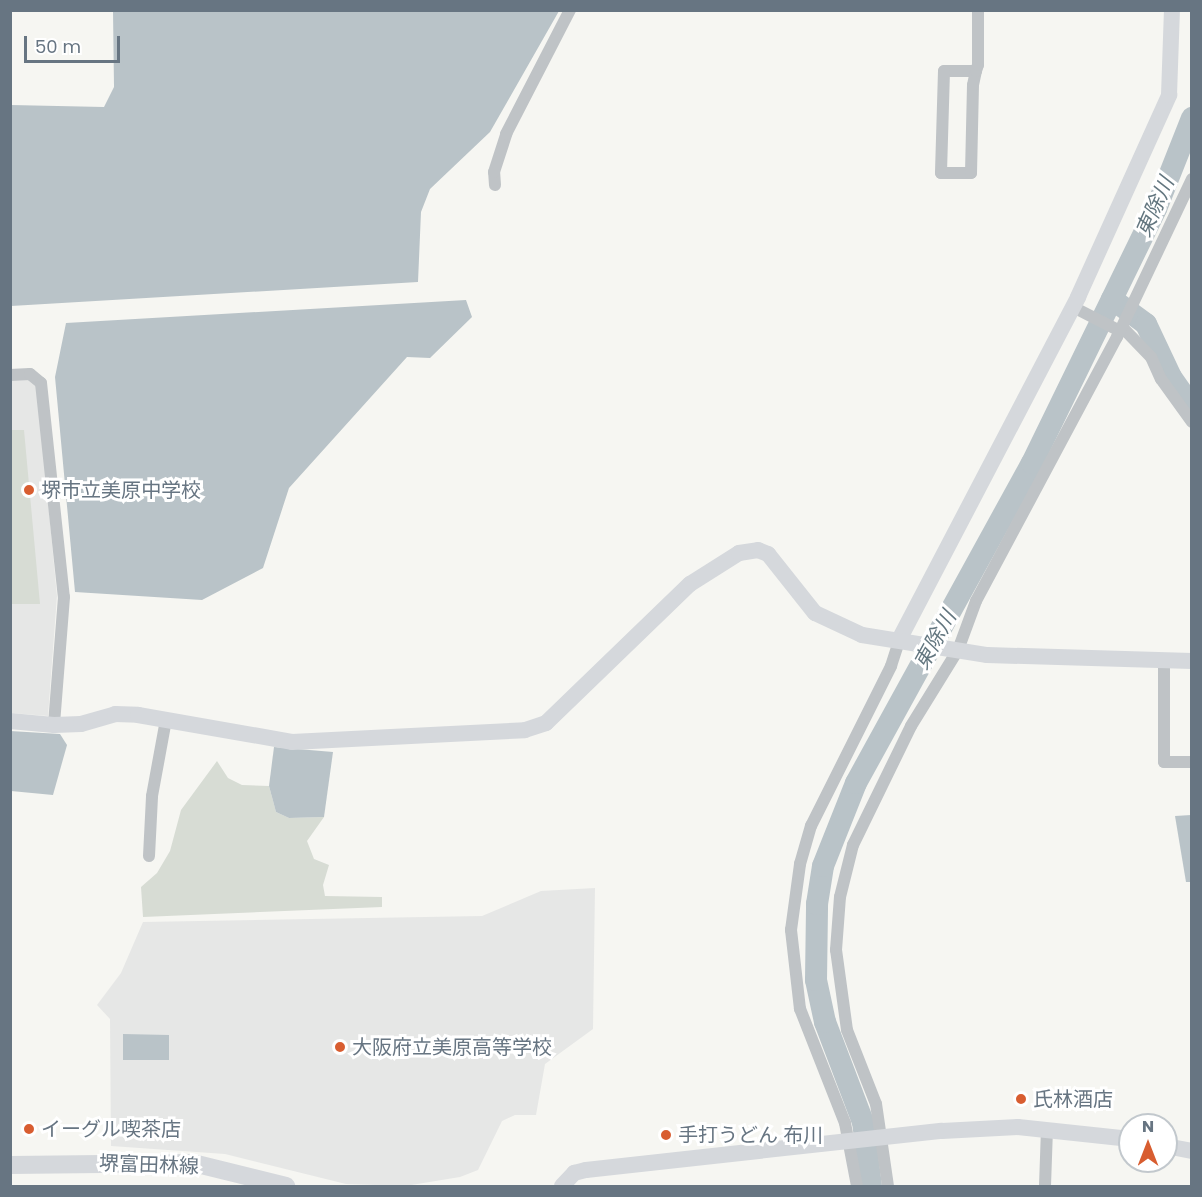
<!DOCTYPE html>
<html>
<head>
<meta charset="utf-8">
<style>
	body { margin:0 }
	#map { position:relative; width:1202px; height:1197px; overflow:hidden; background:#f6f6f2; font-family:Poppins,"Noto Sans JP",sans-serif }
	div>[style] { position:absolute }
	.built>* { inset:0; background:#e6e7e6 }
	.green>* { inset:0; background:#d7dcd4 }
	.water>* { inset:0; background:#b9c3c8 }
	.river>* { height:22px; margin:-11px; padding:0 11px; transform-origin:11px; border-radius:11px; background:#b9c3c8 }
	.street>* { height:12px; margin:-6px; padding:0 6px; transform-origin:6px; border-radius:6px; background:#bfc3c6 }
	.secondary>* { height:16px; margin:-8px; padding:0 8px; transform-origin:8px; border-radius:8px; background:#d5d8dc }
	.primary>* { height:18px; margin:-9px; padding:0 9px; transform-origin:9px; border-radius:9px; background:#d5d8dc }
	.dots>* { width:16px; height:16px; translate:-50% -50%; box-sizing:border-box; border:3px solid #fff; border-radius:50% }
	span { translate:-50% -50%; white-space:nowrap; text-align:center; line-height:1.15; -webkit-text-stroke:6px #fff; paint-order:stroke }
	.poi-label { font-size:20px; color:#677582 }
	.left { translate:0 -50%; text-align:left }
	.street-label { font-size:20px; color:#677582 }
	.water-label { font-size:21px; color:#63767f; font-style:italic }
	.frame { position:absolute; inset:0; border:12px solid #677582; pointer-events:none }
	.north { position:absolute; left:1118px; top:1113px; width:60px; height:60px; box-sizing:border-box; background:#fff; border:2px solid #c2c8cd; border-radius:50%; rotate:0deg; font-size:16px; font-weight:700; line-height:24px; text-align:center; color:#677582 }
	.north::after { content:''; display:block; margin:auto; width:21px; height:27px; background:#d85d30; clip-path:polygon(50% 0,100% 100%,50% 72%,0 100%) }
	.scale { position:absolute; left:24px; top:36px; width:96px; height:27px; box-sizing:border-box; border:3px solid #677582; border-top:0; padding-left:8px; font-size:18px; line-height:21px; white-space:nowrap; color:#677582; -webkit-text-stroke:4px #fff; paint-order:stroke }
</style>
</head>
<body>
<div id="map">
	<div class="built">
		<div style="clip-path:polygon(30px 379px,37px 385px,57px 596px,48px 716px,11px 713px,10px 380px)"></div>
		<div style="clip-path:polygon(595px 888px,593px 1029px,545px 1064px,536px 1115px,515px 1115px,502px 1121px,478px 1170px,460px 1177px,405px 1186px,346px 1184px,225px 1154px,111px 1146px,110px 1019px,97px 1005px,121px 973px,143px 922px,482px 916px,541px 891px)"></div>
	</div>
	<div class="green">
		<div style="clip-path:polygon(10px 430px,24px 430px,40px 604px,11px 604px)"></div>
		<div style="clip-path:polygon(217px 761px,228px 778px,242px 785px,269px 786px,276px 812px,289px 818px,324px 817px,307px 841px,314px 859px,329px 865px,323px 885px,325px 896px,382px 897px,382px 907px,143px 917px,141px 887px,157px 873px,170px 851px,181px 810px)"></div>
	</div>
	<div class="water">
		<div style="clip-path:polygon(113px 11px,113px 10px,559px 11px,490px 132px,430px 189px,421px 212px,418px 282px,11px 306px,11px 105px,104px 107px,114px 87px)"></div>
		<div style="clip-path:polygon(466px 300px,472px 317px,430px 358px,407px 357px,289px 488px,263px 568px,202px 600px,75px 592px,55px 377px,66px 323px)"></div>
		<div style="clip-path:polygon(10px 731px,60px 734px,67px 745px,53px 795px,11px 791px)"></div>
		<div style="clip-path:polygon(274px 747px,333px 752px,324px 817px,289px 818px,276px 812px,269px 786px)"></div>
		<div style="clip-path:polygon(1191px 815px,1191px 882px,1186px 882px,1175px 816px)"></div>
		<div style="clip-path:polygon(123px 1034px,169px 1035px,169px 1060px,123px 1060px)"></div>
	</div>
	<div class="river">
		<div style="left:1112px;top:299px;width:42px;rotate:36.3deg"></div>
		<div style="left:1146px;top:324px;width:59px;rotate:64.7deg"></div>
		<div style="left:1171px;top:377px;width:37px;rotate:55deg"></div>
		<div style="left:871px;top:1186px;width:64px;rotate:-97.1deg"></div>
		<div style="left:863px;top:1122px;width:107px;rotate:-110.8deg"></div>
		<div style="left:825px;top:1022px;width:43px;rotate:-102.1deg"></div>
		<div style="left:816px;top:980px;width:76px;rotate:-89.2deg"></div>
		<div style="left:817px;top:904px;width:38px;rotate:-81deg"></div>
		<div style="left:823px;top:866px;width:89px;rotate:-68.3deg"></div>
		<div style="left:856px;top:783px;width:365px;rotate:-61.2deg"></div>
		<div style="left:1032px;top:463px;width:283px;rotate:-64deg"></div>
		<div style="left:1156px;top:209px;width:98px;rotate:-68.4deg"></div>
	</div>
	<div class="street">
		<div style="left:976px;top:71px;width:32px;rotate:180deg"></div>
		<div style="left:944px;top:71px;width:102px;rotate:91.7deg"></div>
		<div style="left:941px;top:173px;width:30px"></div>
		<div style="left:971px;top:173px;width:88px;rotate:-88.7deg"></div>
		<div style="left:973px;top:85px;width:14px;rotate:-78deg"></div>
		<div style="left:976px;top:71px;width:6px;rotate:-72deg"></div>
		<div style="left:978px;top:65px;width:55px;rotate:-90deg"></div>
		<div style="left:495px;top:185px;width:13px;rotate:-94deg"></div>
		<div style="left:494px;top:172px;width:40px;rotate:-72deg"></div>
		<div style="left:506px;top:134px;width:140px;rotate:-62.7deg"></div>
		<div style="left:1073px;top:307px;width:53px;rotate:27.1deg"></div>
		<div style="left:1122px;top:327px;width:42px;rotate:46deg"></div>
		<div style="left:1151px;top:357px;width:24px;rotate:66deg"></div>
		<div style="left:1161px;top:379px;width:53px;rotate:54.2deg"></div>
		<div style="left:10px;top:375px;width:20px;rotate:-3deg"></div>
		<div style="left:30px;top:374px;width:14px;rotate:39deg"></div>
		<div style="left:41px;top:383px;width:215px;rotate:83.9deg"></div>
		<div style="left:64px;top:597px;width:128px;rotate:94.5deg"></div>
		<div style="left:1164px;top:661px;width:101px;rotate:90deg"></div>
		<div style="left:1164px;top:762px;width:28px"></div>
		<div style="left:149px;top:856px;width:60px;rotate:-87.1deg"></div>
		<div style="left:152px;top:796px;width:77px;rotate:-79.6deg"></div>
		<div style="left:857px;top:1186px;width:64px;rotate:-100.8deg"></div>
		<div style="left:845px;top:1123px;width:123px;rotate:-111.5deg"></div>
		<div style="left:800px;top:1009px;width:80px;rotate:-96.5deg"></div>
		<div style="left:791px;top:930px;width:67px;rotate:-82.2deg"></div>
		<div style="left:800px;top:864px;width:40px;rotate:-74deg"></div>
		<div style="left:811px;top:826px;width:179px;rotate:-63.4deg"></div>
		<div style="left:891px;top:666px;width:29px;rotate:-72deg"></div>
		<div style="left:888px;top:1186px;width:83px;rotate:-98.3deg"></div>
		<div style="left:876px;top:1104px;width:79px;rotate:-111.4deg"></div>
		<div style="left:847px;top:1030px;width:81px;rotate:-97.8deg"></div>
		<div style="left:836px;top:950px;width:53px;rotate:-85.7deg"></div>
		<div style="left:840px;top:897px;width:54px;rotate:-76deg"></div>
		<div style="left:853px;top:845px;width:132px;rotate:-64deg"></div>
		<div style="left:911px;top:726px;width:89px;rotate:-58.3deg"></div>
		<div style="left:958px;top:650px;width:52px;rotate:-69.8deg"></div>
		<div style="left:976px;top:601px;width:299px;rotate:-61.9deg"></div>
		<div style="left:1117px;top:337px;width:175px;rotate:-64.6deg"></div>
		<div style="left:1045px;top:1186px;width:57px;rotate:-88deg"></div>
	</div>
	<div class="secondary">
		<div style="left:900px;top:638px;width:385px;rotate:-62.4deg"></div>
		<div style="left:1078px;top:297px;width:222px;rotate:-65.7deg"></div>
		<div style="left:1169px;top:95px;width:85px;rotate:-88deg"></div>
		<div style="left:10px;top:721px;width:44px;rotate:5.2deg"></div>
		<div style="left:54px;top:725px;width:27px;rotate:-2deg"></div>
		<div style="left:81px;top:724px;width:35px;rotate:-16deg"></div>
		<div style="left:115px;top:714px;width:23px;rotate:2deg"></div>
		<div style="left:138px;top:715px;width:156px;rotate:9.9deg"></div>
		<div style="left:292px;top:742px;width:233px;rotate:-2.9deg"></div>
		<div style="left:525px;top:730px;width:22px;rotate:-18deg"></div>
		<div style="left:546px;top:723px;width:200px;rotate:-44deg"></div>
		<div style="left:690px;top:584px;width:58px;rotate:-32.3deg"></div>
		<div style="left:739px;top:553px;width:19px;rotate:-9deg"></div>
		<div style="left:758px;top:550px;width:11px;rotate:22deg"></div>
		<div style="left:768px;top:554px;width:75px;rotate:51.5deg"></div>
		<div style="left:815px;top:613px;width:52px;rotate:25.1deg"></div>
		<div style="left:862px;top:635px;width:127px;rotate:9.1deg"></div>
		<div style="left:987px;top:655px;width:205px;rotate:1.7deg"></div>
		<div style="left:1166px;top:1146px;width:26px;rotate:11deg"></div>
		<div style="left:562px;top:1186px;width:18px;rotate:-47deg"></div>
		<div style="left:574px;top:1173px;width:12px;rotate:-14deg"></div>
		<div style="left:586px;top:1170px;width:358px;rotate:-6.3deg"></div>
		<div style="left:942px;top:1131px;width:76px;rotate:-3deg"></div>
		<div style="left:1018px;top:1127px;width:113px;rotate:6.1deg"></div>
	</div>
	<div class="primary">
		<div style="left:10px;top:1165px;width:183px;rotate:-0.6deg"></div>
		<div style="left:193px;top:1163px;width:96px;rotate:13.9deg"></div>
	</div>
	<div class="dots">
		<div style="left:29px;top:490px;background:#d85d30"></div>
		<div style="left:340px;top:1047px;background:#d85d30"></div>
		<div style="left:1021px;top:1099px;background:#d85d30"></div>
		<div style="left:29px;top:1129px;background:#d85d30"></div>
		<div style="left:666px;top:1135px;background:#d85d30"></div>
	</div>
	<div class="poi-label">
		<span class="left" style="left:41px;top:490px">堺市立美原中学校</span>
		<span class="left" style="left:352px;top:1047px">大阪府立美原高等学校</span>
		<span class="left" style="left:1033px;top:1099px">氏林酒店</span>
		<span class="left" style="left:41px;top:1129px">イーグル喫茶店</span>
		<span class="left" style="left:678px;top:1135px">手打うどん 布川</span>
	</div>
	<div class="street-label">
		<span style="left:149px;top:1165px;rotate:2deg">堺富田林線</span>
	</div>
	<div class="water-label">
		<span style="left:1155px;top:207px;rotate:-66deg">東除川</span>
		<span style="left:935px;top:640px;rotate:-61deg">東除川</span>
	</div>
	<div class="frame"></div>
	<div class="north">N</div>
	<div class="scale">50 m</div>
</div>
</body>
</html>
